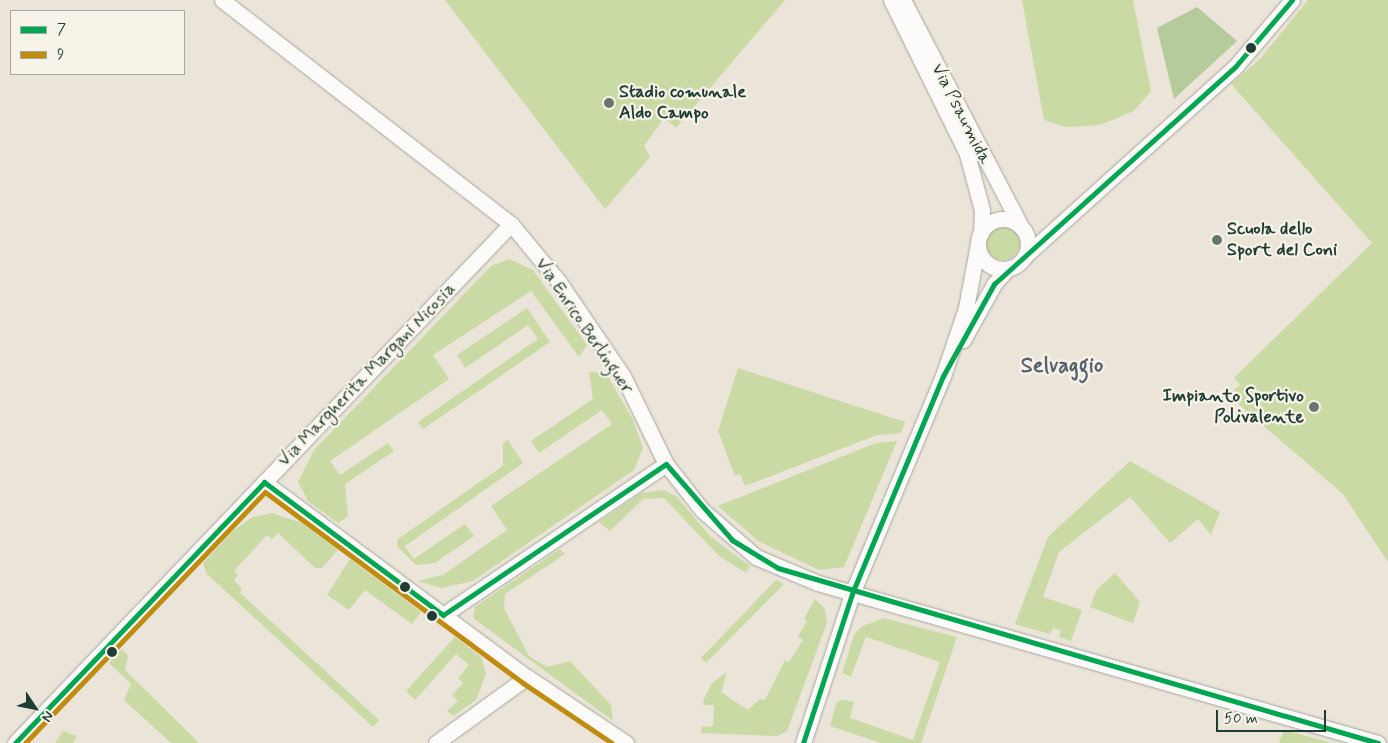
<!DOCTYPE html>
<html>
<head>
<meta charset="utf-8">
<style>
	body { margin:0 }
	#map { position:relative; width:1388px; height:743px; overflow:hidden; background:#ebe4d8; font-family:Mynerve,sans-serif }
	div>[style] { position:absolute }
	.green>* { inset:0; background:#cadaa5 }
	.round { border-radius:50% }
	.forest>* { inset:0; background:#b6ca9c }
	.roads { filter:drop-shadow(0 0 1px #a6a69e) drop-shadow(0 0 1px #a6a69e) }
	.street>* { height:15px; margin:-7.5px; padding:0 7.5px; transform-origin:7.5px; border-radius:7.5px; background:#fcfbf9 }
	.street>.ring { margin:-7.5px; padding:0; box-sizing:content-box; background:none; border:15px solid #fcfbf9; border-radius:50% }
	.bus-1>* { height:5px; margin:-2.5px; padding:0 2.5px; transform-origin:2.5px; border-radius:2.5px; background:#00a651 }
	.bus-2>* { height:5px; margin:-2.5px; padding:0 2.5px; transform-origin:2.5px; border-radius:2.5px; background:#c18c0d }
	.dots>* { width:14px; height:14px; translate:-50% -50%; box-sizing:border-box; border:2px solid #f7f3e8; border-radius:50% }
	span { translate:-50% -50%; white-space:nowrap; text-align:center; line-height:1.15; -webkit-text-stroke:4.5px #f7f3e8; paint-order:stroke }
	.poi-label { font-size:18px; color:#1f3d34; font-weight:700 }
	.left { translate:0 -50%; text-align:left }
	.right { translate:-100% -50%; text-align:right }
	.street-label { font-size:18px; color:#1f3d34 }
	.district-label { font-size:22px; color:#576271; font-weight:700 }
	.legend { position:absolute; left:10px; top:10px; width:175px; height:65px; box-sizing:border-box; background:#f7f3e8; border:1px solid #a1aaa0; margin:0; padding:6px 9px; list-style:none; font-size:15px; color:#1f3d34 }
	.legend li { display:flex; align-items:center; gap:10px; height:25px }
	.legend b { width:25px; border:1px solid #a1aaa0 }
	.north { position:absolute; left:10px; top:683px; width:50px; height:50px; -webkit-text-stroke:4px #f7f3e8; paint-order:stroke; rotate:124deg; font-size:14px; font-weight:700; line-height:20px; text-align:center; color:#1f3d34 }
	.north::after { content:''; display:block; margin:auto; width:18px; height:22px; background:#1f3d34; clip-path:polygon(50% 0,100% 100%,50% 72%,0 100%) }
	.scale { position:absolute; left:1216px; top:710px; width:110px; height:22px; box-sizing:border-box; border:2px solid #1f3d34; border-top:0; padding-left:6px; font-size:15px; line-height:18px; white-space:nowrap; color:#1f3d34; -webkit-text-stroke:4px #f7f3e8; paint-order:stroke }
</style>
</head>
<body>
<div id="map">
	<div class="green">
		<div style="clip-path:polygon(445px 0,785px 0,676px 128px,664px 118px,644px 146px,650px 157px,605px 209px)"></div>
		<div style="clip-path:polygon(1022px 0,1133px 0,1151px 91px,1134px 111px,1100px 125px,1066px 127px,1044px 120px)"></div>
		<div style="clip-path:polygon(1308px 0,1388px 0,1388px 562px,1343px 494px,1228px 395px,1240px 385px,1234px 378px,1372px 243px,1231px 84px,1260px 59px)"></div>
		<div class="round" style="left:986px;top:226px;width:34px;height:34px"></div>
		<div style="clip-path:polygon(509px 259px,533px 270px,587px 345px,579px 357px,531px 291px,433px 355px,449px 379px,330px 461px,340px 475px,388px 443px,394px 451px,345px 484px,348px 516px,338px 523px,308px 501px,298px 482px,314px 450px,491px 266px)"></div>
		<div style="clip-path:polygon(527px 308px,550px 342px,423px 429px,418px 422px,538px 339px,528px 325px,465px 368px,457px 355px)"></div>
		<div style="clip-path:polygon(738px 368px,905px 422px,901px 433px,877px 435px,745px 486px,740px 474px,735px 476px,718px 431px)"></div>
		<div style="clip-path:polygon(589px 372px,606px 373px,633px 420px,643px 448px,634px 470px,473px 581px,441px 588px,418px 581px,443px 575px,507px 530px,491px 506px,612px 424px,602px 410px,539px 453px,531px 441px,593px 399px)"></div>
		<div style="clip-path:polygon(508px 440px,523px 463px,405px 546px,414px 559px,465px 524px,474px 536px,435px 563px,416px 565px,397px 546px,398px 539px,503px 466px,503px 443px)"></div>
		<div style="clip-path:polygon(897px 441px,844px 567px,819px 570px,758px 541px,718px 506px,876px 443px)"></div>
		<div style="clip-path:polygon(1130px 461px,1220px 512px,1211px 535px,1198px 519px,1170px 543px,1130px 497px,1059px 552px,1043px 597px,1082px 610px,1071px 641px,1059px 637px,1061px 630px,1053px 628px,1050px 634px,1015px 624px,1048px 537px)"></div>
		<div style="clip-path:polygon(663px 490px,676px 496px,711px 537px,750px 566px,746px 573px,719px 556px,664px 498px,643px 499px,610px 531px,599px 522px,641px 493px)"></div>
		<div style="clip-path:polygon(272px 513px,302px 523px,338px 550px,322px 568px,315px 568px,278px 533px,272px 539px,267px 535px,234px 571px,238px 575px,234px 580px,242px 589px,240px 593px,379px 720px,373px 727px,207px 574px,203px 563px,234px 530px,253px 517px)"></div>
		<div style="clip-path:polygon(560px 549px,565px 554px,505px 594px,504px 608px,529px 656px,547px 667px,570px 661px,611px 705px,613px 721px,473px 618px,475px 607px)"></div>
		<div style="clip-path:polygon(350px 559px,421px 612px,412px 624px,365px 590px,349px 610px,327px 595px)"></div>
		<div style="clip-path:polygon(1115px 573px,1140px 602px,1133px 623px,1090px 607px,1097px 589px)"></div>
		<div style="clip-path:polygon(776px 580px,784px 584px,706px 663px,701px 658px)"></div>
		<div style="clip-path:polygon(815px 599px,825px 609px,827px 623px,787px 731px,777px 736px,701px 733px,701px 727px,713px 726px,714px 705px,703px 705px,704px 699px,712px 683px,727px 672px,721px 692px,748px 710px,760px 699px,765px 700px,785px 660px,789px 662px,803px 640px,798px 636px,807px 621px,804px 619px)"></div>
		<div style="clip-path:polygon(883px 618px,957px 637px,921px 743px,881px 743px,830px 726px,837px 701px,845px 700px,854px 702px,850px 718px,913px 740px,940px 662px,866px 637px,851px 677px,842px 673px,854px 635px,861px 627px)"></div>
		<div style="clip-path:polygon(455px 637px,481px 657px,486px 674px,476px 700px,453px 716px,447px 711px,458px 701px,452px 695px,463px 683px,458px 678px,469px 665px,456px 654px,415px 700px,406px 691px)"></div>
		<div style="clip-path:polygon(122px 649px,128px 656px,125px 670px,199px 743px,171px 743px,124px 700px,131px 684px,109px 663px)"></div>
		<div style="clip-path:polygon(1284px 730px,1332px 743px,1279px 743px)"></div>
		<div style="clip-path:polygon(63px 731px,77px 736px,73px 743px,55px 743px)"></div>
	</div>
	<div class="forest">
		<div style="clip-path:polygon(1197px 7px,1237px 41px,1174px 99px,1157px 28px)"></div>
	</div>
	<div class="roads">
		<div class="street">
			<div style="left:222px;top:0;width:366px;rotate:37.8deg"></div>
			<div style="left:511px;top:224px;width:75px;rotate:50.4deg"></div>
			<div style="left:559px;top:282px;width:114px;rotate:55.8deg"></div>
			<div style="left:623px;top:376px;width:98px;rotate:64deg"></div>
			<div style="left:666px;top:464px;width:58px;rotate:52deg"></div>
			<div style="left:702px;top:510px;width:72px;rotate:41deg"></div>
			<div style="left:756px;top:557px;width:67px;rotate:22.8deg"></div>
			<div style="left:818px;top:583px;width:582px;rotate:15.95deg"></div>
			<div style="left:891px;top:0;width:172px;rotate:63.7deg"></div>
			<div style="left:967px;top:154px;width:58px;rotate:75deg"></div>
			<div style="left:982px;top:210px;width:23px;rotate:92deg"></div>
			<div style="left:903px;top:0;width:256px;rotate:62.5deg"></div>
			<div class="ring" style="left:978px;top:219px;width:35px;height:35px"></div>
			<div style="left:1025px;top:256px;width:283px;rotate:-42deg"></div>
			<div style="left:1235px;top:67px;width:88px;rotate:-49.6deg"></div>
			<div style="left:963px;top:340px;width:64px;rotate:-61deg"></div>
			<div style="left:994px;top:284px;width:20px;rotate:-49deg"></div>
			<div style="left:264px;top:482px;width:327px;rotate:36.6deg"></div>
			<div style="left:527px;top:677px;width:119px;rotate:33.7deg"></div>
			<div style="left:443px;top:615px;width:269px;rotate:-34.1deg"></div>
			<div style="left:15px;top:743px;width:718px;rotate:-46.3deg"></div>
			<div style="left:436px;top:743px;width:112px;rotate:-36deg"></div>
			<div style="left:803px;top:743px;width:160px;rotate:-71.8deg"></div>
			<div style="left:853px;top:591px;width:233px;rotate:-67.3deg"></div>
			<div style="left:943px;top:376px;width:72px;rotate:-71.3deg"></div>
			<div style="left:966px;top:308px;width:65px;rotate:-79.4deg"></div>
		</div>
	</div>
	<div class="bus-1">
		<div style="left:666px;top:464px;width:101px;rotate:49deg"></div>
		<div style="left:732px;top:540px;width:54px;rotate:31.3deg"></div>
		<div style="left:778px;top:568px;width:625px;rotate:16.26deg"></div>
		<div style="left:264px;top:482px;width:223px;rotate:36.6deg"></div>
		<div style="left:443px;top:615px;width:269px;rotate:-34.1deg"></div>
		<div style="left:15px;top:743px;width:361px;rotate:-46.3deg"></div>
		<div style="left:803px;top:743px;width:160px;rotate:-71.8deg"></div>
		<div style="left:853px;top:591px;width:233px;rotate:-67.3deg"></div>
		<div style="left:943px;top:376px;width:105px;rotate:-61deg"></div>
		<div style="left:994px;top:284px;width:324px;rotate:-42deg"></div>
		<div style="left:1235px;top:67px;width:88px;rotate:-49.6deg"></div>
	</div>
	<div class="bus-2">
		<div style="left:25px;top:743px;width:347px;rotate:-46.3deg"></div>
		<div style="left:265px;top:492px;width:321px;rotate:36.5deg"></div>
		<div style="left:523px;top:683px;width:107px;rotate:34deg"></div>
	</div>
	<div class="dots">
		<div style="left:1251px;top:48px;background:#1f3d34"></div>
		<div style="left:609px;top:103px;background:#66776d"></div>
		<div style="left:1217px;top:240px;background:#66776d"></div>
		<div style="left:1314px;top:407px;background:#66776d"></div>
		<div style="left:405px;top:587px;background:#1f3d34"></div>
		<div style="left:432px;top:616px;background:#1f3d34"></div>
		<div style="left:112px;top:652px;background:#1f3d34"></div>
	</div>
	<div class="poi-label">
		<span class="left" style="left:619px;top:103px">Stadio comunale<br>Aldo Campo</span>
		<span class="left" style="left:1227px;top:240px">Scuola dello<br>Sport del Coni</span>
		<span class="right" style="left:1304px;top:407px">Impianto Sportivo<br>Polivalente</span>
	</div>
	<div class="street-label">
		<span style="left:961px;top:114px;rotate:63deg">Via Psaumida</span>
		<span style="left:584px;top:326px;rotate:56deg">Via Enrico Berlinguer</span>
		<span style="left:367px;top:375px;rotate:-46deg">Via Margherita Margani Nicosia</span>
	</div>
	<div class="district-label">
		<span style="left:1062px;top:367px">Selvaggio</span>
	</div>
	<ul class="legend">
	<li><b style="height:6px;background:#00a651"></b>7</li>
	<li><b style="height:6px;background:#c18c0d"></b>9</li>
	</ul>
	<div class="north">N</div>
	<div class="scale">50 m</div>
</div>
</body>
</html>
